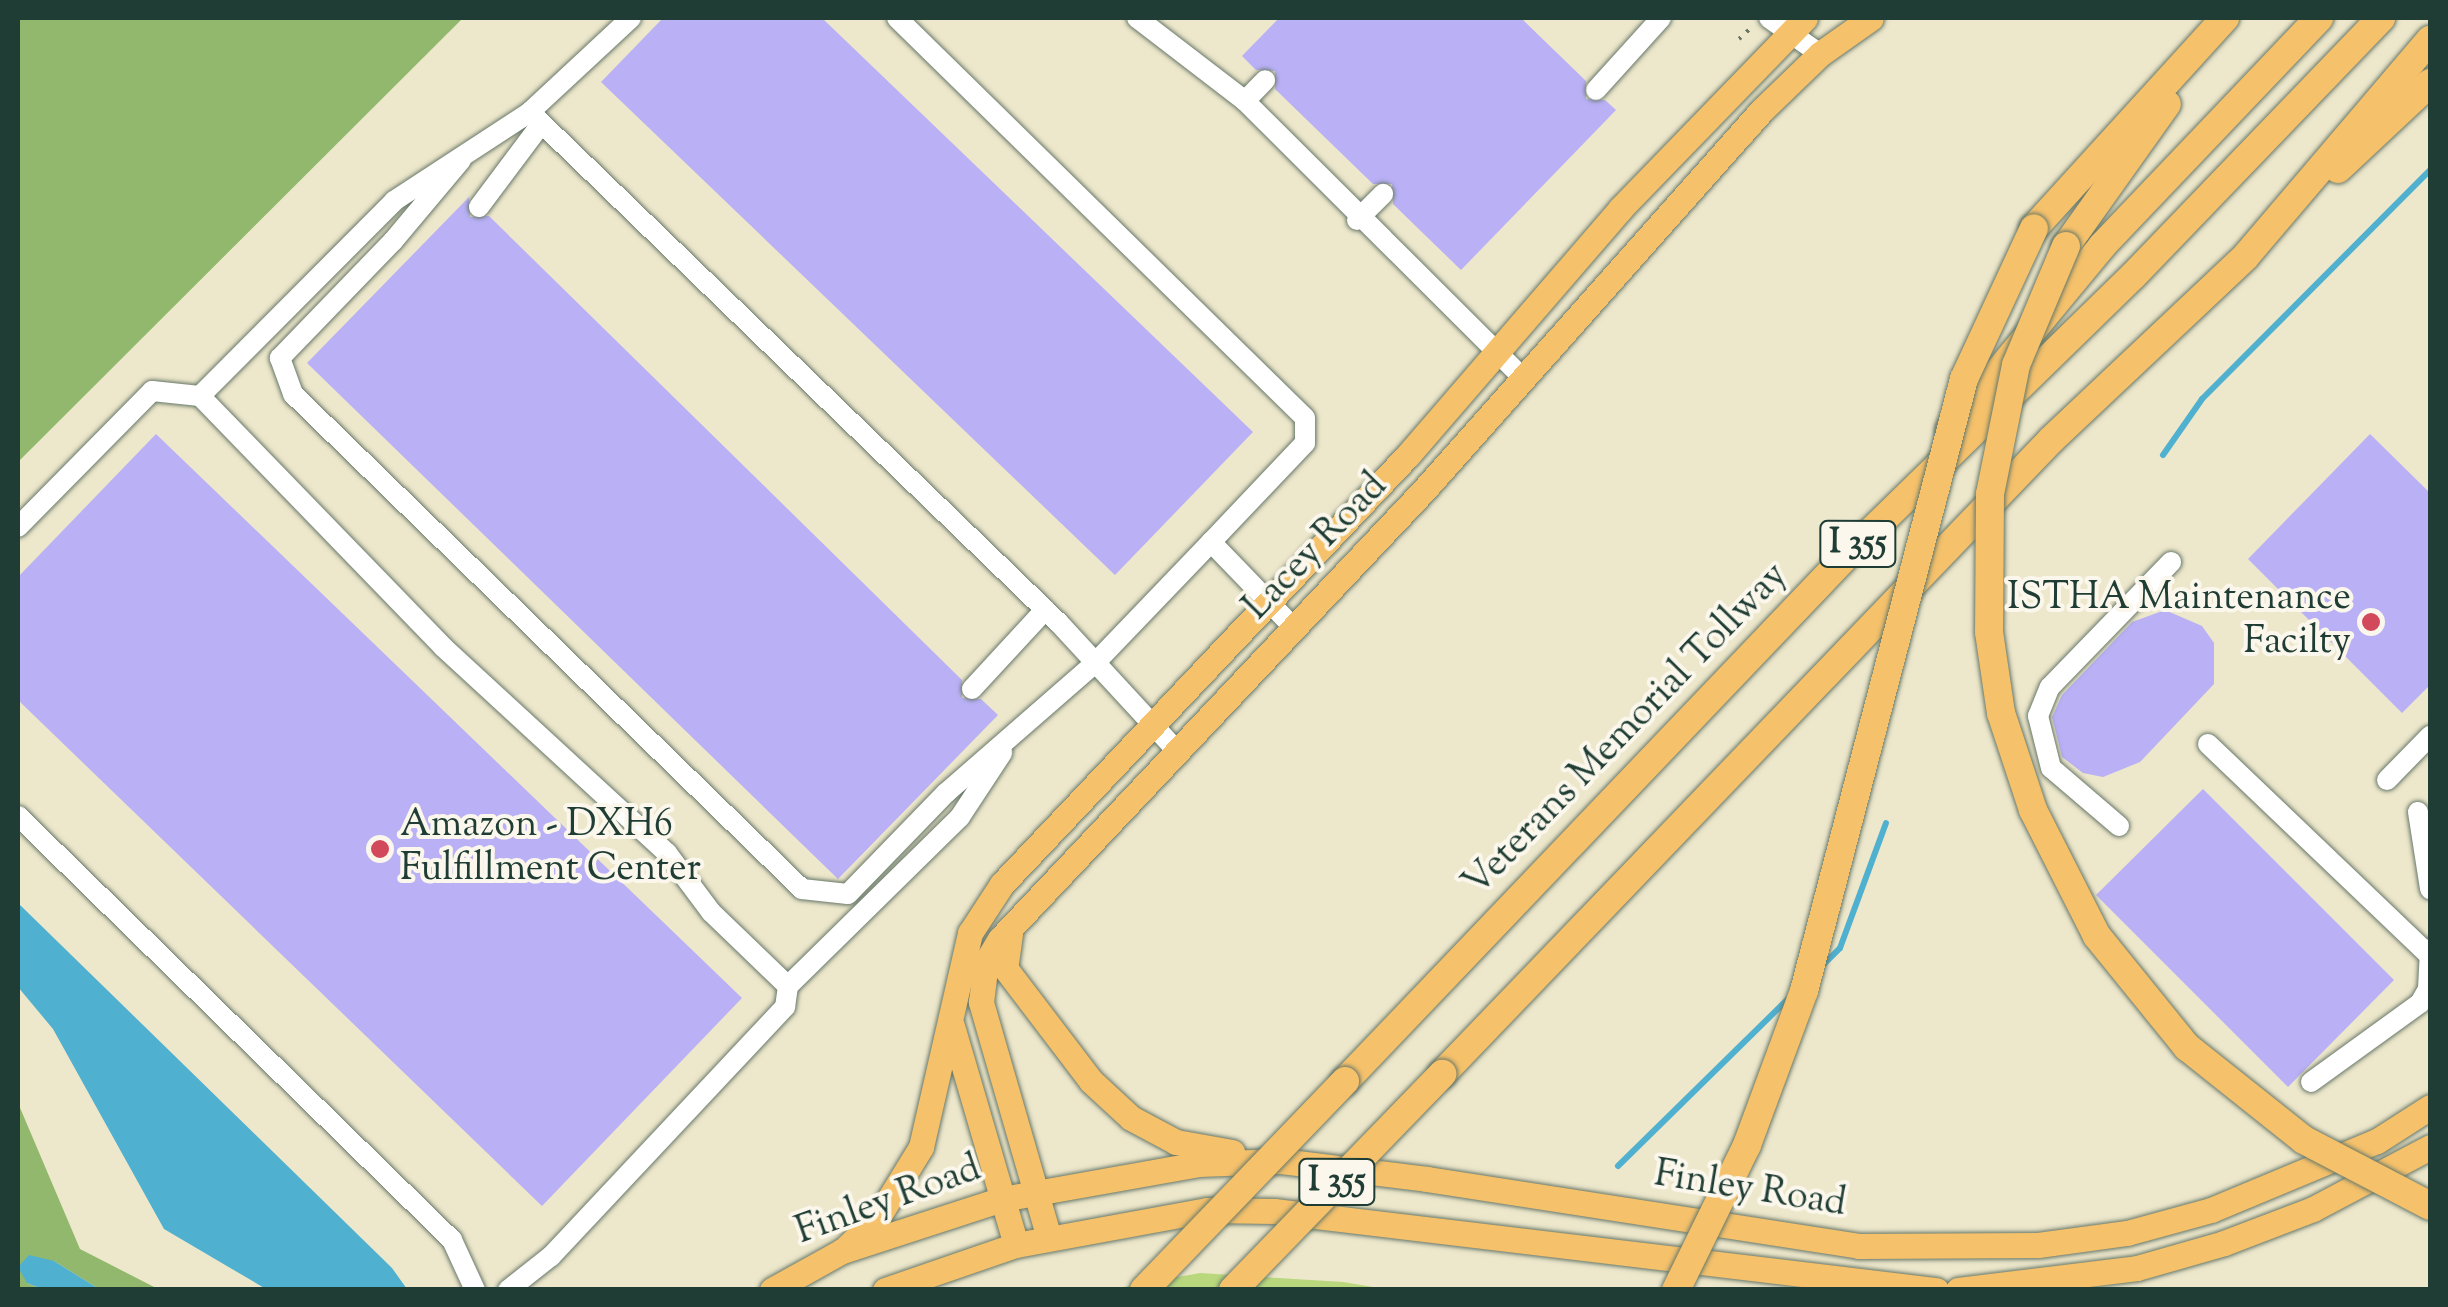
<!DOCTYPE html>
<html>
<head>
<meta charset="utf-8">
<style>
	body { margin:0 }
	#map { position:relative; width:2448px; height:1307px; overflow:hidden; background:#ede7cb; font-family:"Sorts Mill Goudy",serif }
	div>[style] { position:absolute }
	.green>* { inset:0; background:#b9d87e }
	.forest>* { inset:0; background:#92b86d }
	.water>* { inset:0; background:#50b0cf }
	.stream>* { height:6px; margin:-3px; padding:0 3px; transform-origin:3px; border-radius:3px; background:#50b0cf }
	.building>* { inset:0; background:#b9b0f6 }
	.path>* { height:4px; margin-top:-2px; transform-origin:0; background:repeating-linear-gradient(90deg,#677869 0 2.5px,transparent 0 10.5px) }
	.roads { filter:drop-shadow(0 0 2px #677869) drop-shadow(0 0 2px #677869) }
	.minor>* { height:20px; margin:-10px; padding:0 10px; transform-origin:10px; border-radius:10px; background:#fff }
	.major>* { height:25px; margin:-12.5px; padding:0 12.5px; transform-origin:12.5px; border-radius:12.5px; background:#f5c16b }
	.highway>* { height:28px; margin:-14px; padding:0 14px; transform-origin:14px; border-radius:14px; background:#f5c16b }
	.bridges { filter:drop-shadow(0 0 2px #677869) drop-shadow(0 0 2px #677869) }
	.highway-bridge>* { height:28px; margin:-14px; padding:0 14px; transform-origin:14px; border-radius:14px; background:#f5c16b }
	.dots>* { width:28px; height:28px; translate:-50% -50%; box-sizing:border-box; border:5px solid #fbf7ec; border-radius:50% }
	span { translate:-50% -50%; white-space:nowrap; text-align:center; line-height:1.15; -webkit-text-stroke:8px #fbf7ec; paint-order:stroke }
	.shield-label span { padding:2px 8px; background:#fbf7ec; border:2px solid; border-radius:8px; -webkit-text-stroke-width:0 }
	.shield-label { font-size:35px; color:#1f3d34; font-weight:700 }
	.street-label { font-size:38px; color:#1f3d34 }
	.poi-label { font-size:38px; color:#1f3d34 }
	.right { translate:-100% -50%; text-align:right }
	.left { translate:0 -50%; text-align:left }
	.frame { position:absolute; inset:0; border:20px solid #1f3d34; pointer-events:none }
</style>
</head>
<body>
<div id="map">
	<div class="green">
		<div style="clip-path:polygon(1200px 1273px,1343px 1282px,1385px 1289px,1107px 1290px)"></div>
	</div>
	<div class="forest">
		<div style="clip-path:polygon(18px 18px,463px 18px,18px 462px)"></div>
		<div style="clip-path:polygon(18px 1103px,80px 1249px,158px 1289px,99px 1289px,54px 1261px,27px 1283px,42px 1289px,18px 1289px)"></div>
	</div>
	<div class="water">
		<div style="clip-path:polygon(18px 903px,392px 1268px,407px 1289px,266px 1289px,164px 1229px,53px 1029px,18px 987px)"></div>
		<div style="clip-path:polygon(29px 1255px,54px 1261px,99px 1289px,42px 1289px,27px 1283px,18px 1267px)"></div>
	</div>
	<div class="stream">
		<div style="left:2163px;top:455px;width:68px;rotate:-55.1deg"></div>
		<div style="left:2202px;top:399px;width:323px;rotate:-45.1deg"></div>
		<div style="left:1822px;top:966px;width:25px;rotate:-45deg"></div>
		<div style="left:1840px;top:948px;width:133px;rotate:-69.8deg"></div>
		<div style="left:1618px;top:1166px;width:238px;rotate:-44.5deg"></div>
	</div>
	<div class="building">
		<div style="clip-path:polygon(663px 18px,822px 18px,1253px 432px,1115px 575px,601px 82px)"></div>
		<div style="clip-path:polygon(1279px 18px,1521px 18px,1586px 81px,1586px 99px,1605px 100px,1616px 110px,1461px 270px,1393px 204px,1392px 184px,1373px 184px,1275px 89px,1275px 71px,1256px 70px,1242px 56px)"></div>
		<div style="clip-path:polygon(469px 197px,470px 217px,489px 216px,962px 680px,962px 698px,981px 699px,998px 715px,838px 879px,307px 363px)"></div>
		<div style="clip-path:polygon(156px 434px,742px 998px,542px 1206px,18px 700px,18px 577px)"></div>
		<div style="clip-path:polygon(2370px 434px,2430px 493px,2430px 685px,2402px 713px,2248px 559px)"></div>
		<div style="clip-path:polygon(2165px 610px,2202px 626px,2214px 643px,2214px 684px,2140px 762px,2103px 777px,2083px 773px,2062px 757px,2052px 717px,2062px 695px,2132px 622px)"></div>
		<div style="clip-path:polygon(2203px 789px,2394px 980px,2288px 1087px,2096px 895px)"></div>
	</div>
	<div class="path">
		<div style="left:1739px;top:39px;width:18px;rotate:-43deg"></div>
	</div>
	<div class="roads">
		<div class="minor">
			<div style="left:631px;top:18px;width:138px;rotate:137.1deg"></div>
			<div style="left:530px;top:112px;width:734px;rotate:44.01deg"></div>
			<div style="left:1058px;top:622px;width:176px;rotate:47.3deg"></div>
			<div style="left:897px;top:18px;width:571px;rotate:44.43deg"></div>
			<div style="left:1305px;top:418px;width:25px;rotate:90deg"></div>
			<div style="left:1305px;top:443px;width:137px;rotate:133.5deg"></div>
			<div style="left:1211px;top:542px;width:118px;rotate:46deg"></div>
			<div style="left:1137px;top:18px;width:136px;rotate:37.5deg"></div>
			<div style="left:1245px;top:101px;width:391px;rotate:44.9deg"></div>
			<div style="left:1769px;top:18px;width:62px;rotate:35.2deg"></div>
			<div style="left:1596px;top:90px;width:97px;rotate:-47.9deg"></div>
			<div style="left:1245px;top:101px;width:29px;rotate:-46deg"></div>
			<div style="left:461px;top:160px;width:106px;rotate:130deg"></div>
			<div style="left:393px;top:241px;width:163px;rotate:134deg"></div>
			<div style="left:280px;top:358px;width:38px;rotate:70deg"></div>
			<div style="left:293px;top:394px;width:710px;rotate:44.2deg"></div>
			<div style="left:802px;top:889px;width:46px;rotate:6.2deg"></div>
			<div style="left:848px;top:894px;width:141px;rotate:-45.9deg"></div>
			<div style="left:946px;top:793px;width:199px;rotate:-41.1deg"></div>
			<div style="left:1096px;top:662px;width:166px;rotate:-46.2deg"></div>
			<div style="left:479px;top:207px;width:104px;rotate:-53.2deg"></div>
			<div style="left:1357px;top:220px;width:37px;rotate:-45deg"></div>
			<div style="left:200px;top:396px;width:275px;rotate:-45.1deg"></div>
			<div style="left:394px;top:201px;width:163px;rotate:-33.2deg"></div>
			<div style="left:18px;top:527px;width:191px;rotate:-45.4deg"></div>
			<div style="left:152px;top:391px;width:48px;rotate:5.9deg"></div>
			<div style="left:200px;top:396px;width:349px;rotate:45.9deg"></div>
			<div style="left:443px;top:647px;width:304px;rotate:42.6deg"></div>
			<div style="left:667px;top:853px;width:74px;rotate:53.3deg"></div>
			<div style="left:711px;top:912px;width:107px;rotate:43.9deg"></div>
			<div style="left:788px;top:986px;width:21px;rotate:98deg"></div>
			<div style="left:785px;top:1007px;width:342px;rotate:133.2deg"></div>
			<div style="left:551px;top:1256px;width:55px;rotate:141.7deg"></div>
			<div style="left:972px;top:689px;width:108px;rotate:-47.3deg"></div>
			<div style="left:2208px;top:744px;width:307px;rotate:43.7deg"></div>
			<div style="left:2387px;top:780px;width:62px;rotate:-45.7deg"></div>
			<div style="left:2418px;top:812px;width:78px;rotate:81.1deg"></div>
			<div style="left:18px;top:816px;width:607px;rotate:44.33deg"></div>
			<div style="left:452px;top:1240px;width:55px;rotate:65.3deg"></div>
			<div style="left:2119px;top:826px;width:89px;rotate:-139.5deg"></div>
			<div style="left:2051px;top:768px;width:54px;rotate:-104deg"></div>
			<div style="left:2038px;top:716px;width:31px;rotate:-68deg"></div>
			<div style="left:2050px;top:687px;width:174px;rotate:-45.9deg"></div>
			<div style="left:788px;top:986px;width:241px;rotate:-44.5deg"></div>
			<div style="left:960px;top:817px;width:77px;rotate:-56.7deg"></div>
			<div style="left:2311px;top:1082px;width:135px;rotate:-35.9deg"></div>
			<div style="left:2420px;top:1003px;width:16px;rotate:-60deg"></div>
			<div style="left:2428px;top:989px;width:40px;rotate:-87.1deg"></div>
		</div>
		<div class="major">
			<div style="left:1010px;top:934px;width:34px;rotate:98deg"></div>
			<div style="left:1005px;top:968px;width:142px;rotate:52.7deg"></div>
			<div style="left:1091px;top:1081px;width:54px;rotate:42.8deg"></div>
			<div style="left:1131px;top:1118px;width:51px;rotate:28.1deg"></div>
			<div style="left:1176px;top:1142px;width:57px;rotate:10.1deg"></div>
			<div style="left:952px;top:1026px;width:228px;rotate:73.7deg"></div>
			<div style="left:1049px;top:1238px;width:246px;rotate:-106.1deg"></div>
			<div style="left:981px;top:1002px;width:40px;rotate:-82.9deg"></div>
			<div style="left:986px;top:962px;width:27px;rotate:-59deg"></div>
			<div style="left:1000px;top:939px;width:618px;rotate:-46.64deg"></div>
			<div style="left:1424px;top:490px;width:509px;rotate:-48.35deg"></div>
			<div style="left:1762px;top:110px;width:81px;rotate:-44deg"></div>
			<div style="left:1820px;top:54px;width:62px;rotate:-35.2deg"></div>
			<div style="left:846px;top:1248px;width:45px;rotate:-44.1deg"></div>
			<div style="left:878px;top:1217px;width:82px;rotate:-58.4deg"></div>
			<div style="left:921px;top:1147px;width:220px;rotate:-77.1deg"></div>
			<div style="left:970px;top:933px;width:59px;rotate:-56.9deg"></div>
			<div style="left:1002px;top:884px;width:591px;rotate:-46.58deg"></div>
			<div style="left:1408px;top:455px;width:325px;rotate:-49.2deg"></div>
			<div style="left:1620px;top:209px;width:266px;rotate:-45.9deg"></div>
			<div style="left:772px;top:1290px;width:80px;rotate:-29.1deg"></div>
			<div style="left:842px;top:1251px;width:168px;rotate:-18deg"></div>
			<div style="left:1002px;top:1199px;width:199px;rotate:-10.1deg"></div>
			<div style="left:1198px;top:1164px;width:83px;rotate:-2.1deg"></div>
			<div style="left:1281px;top:1161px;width:147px;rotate:7deg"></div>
			<div style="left:1427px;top:1179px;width:437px;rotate:8.8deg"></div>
			<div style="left:1859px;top:1246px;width:179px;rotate:-0.3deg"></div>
			<div style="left:2038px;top:1245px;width:90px;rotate:-7.7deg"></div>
			<div style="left:2127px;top:1233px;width:87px;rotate:-15.3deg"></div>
			<div style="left:2211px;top:1210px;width:180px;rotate:-22.6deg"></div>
			<div style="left:2377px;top:1141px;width:63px;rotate:-32.7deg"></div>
			<div style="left:885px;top:1290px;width:139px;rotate:-19deg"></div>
			<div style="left:1016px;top:1245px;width:194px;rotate:-10.4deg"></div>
			<div style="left:1207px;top:1210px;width:67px;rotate:0.9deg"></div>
			<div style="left:1274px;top:1211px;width:667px;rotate:6.81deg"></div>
			<div style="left:1958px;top:1290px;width:180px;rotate:-7deg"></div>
			<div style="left:2137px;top:1268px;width:91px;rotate:-16deg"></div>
			<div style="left:2224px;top:1243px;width:95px;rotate:-20.9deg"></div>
			<div style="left:2313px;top:1209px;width:132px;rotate:-27.9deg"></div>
		</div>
		<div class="highway">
			<div style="left:2338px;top:169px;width:126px;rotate:-43.1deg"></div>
			<div style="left:2034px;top:228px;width:284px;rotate:-47.7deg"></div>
			<div style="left:2066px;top:246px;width:174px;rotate:-54.6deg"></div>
			<div style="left:1950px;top:430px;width:239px;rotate:-50.4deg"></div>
			<div style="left:2102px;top:246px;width:315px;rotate:-46.4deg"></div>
			<div style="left:1442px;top:1074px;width:879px;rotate:-46.15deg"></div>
			<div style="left:2051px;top:440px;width:268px;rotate:-43.3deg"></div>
			<div style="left:2246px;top:256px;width:284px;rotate:-49.6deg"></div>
			<div style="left:1345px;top:1081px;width:729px;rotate:-46.33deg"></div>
			<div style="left:1848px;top:554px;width:398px;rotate:-44.3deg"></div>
			<div style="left:2133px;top:276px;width:358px;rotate:-46.1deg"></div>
		</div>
	</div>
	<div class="bridges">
		<div class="highway-bridge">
			<div style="left:2066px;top:246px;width:129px;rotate:112.8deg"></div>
			<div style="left:2016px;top:365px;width:132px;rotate:101.4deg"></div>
			<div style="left:1990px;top:494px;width:138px;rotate:90.4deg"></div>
			<div style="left:1989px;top:632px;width:82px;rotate:81.6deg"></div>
			<div style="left:2001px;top:713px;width:102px;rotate:71.7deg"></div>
			<div style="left:2033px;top:810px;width:141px;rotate:63.1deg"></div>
			<div style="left:2097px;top:936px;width:143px;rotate:51deg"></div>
			<div style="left:2187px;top:1047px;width:149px;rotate:38.5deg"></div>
			<div style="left:2304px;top:1140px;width:142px;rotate:27.6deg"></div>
			<div style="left:1144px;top:1290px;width:290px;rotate:-46.1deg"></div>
			<div style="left:1233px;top:1290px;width:301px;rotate:-45.9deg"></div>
			<div style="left:1676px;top:1290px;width:161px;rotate:-63.9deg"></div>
			<div style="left:1747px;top:1145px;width:164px;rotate:-69.7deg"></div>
			<div style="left:1804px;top:991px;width:633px;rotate:-75.35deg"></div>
			<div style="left:1964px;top:379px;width:166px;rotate:-65.1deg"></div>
		</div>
	</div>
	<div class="dots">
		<div style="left:2371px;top:622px;background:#d1495b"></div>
		<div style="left:380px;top:849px;background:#d1495b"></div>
	</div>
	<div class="shield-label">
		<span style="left:1858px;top:544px">I 355</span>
		<span style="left:1337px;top:1182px">I 355</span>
	</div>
	<div class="street-label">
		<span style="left:1317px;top:548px;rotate:-46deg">Lacey Road</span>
		<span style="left:1627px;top:731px;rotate:-46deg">Veterans Memorial Tollway</span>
		<span style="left:1750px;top:1191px;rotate:9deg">Finley Road</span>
		<span style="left:889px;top:1202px;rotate:-20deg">Finley Road</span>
	</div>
	<div class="poi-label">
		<span class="right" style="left:2351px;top:622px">ISTHA Maintenance<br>Facilty</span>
		<span class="left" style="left:400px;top:849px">Amazon - DXH6<br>Fulfillment Center</span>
	</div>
	<div class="frame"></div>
</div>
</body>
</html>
